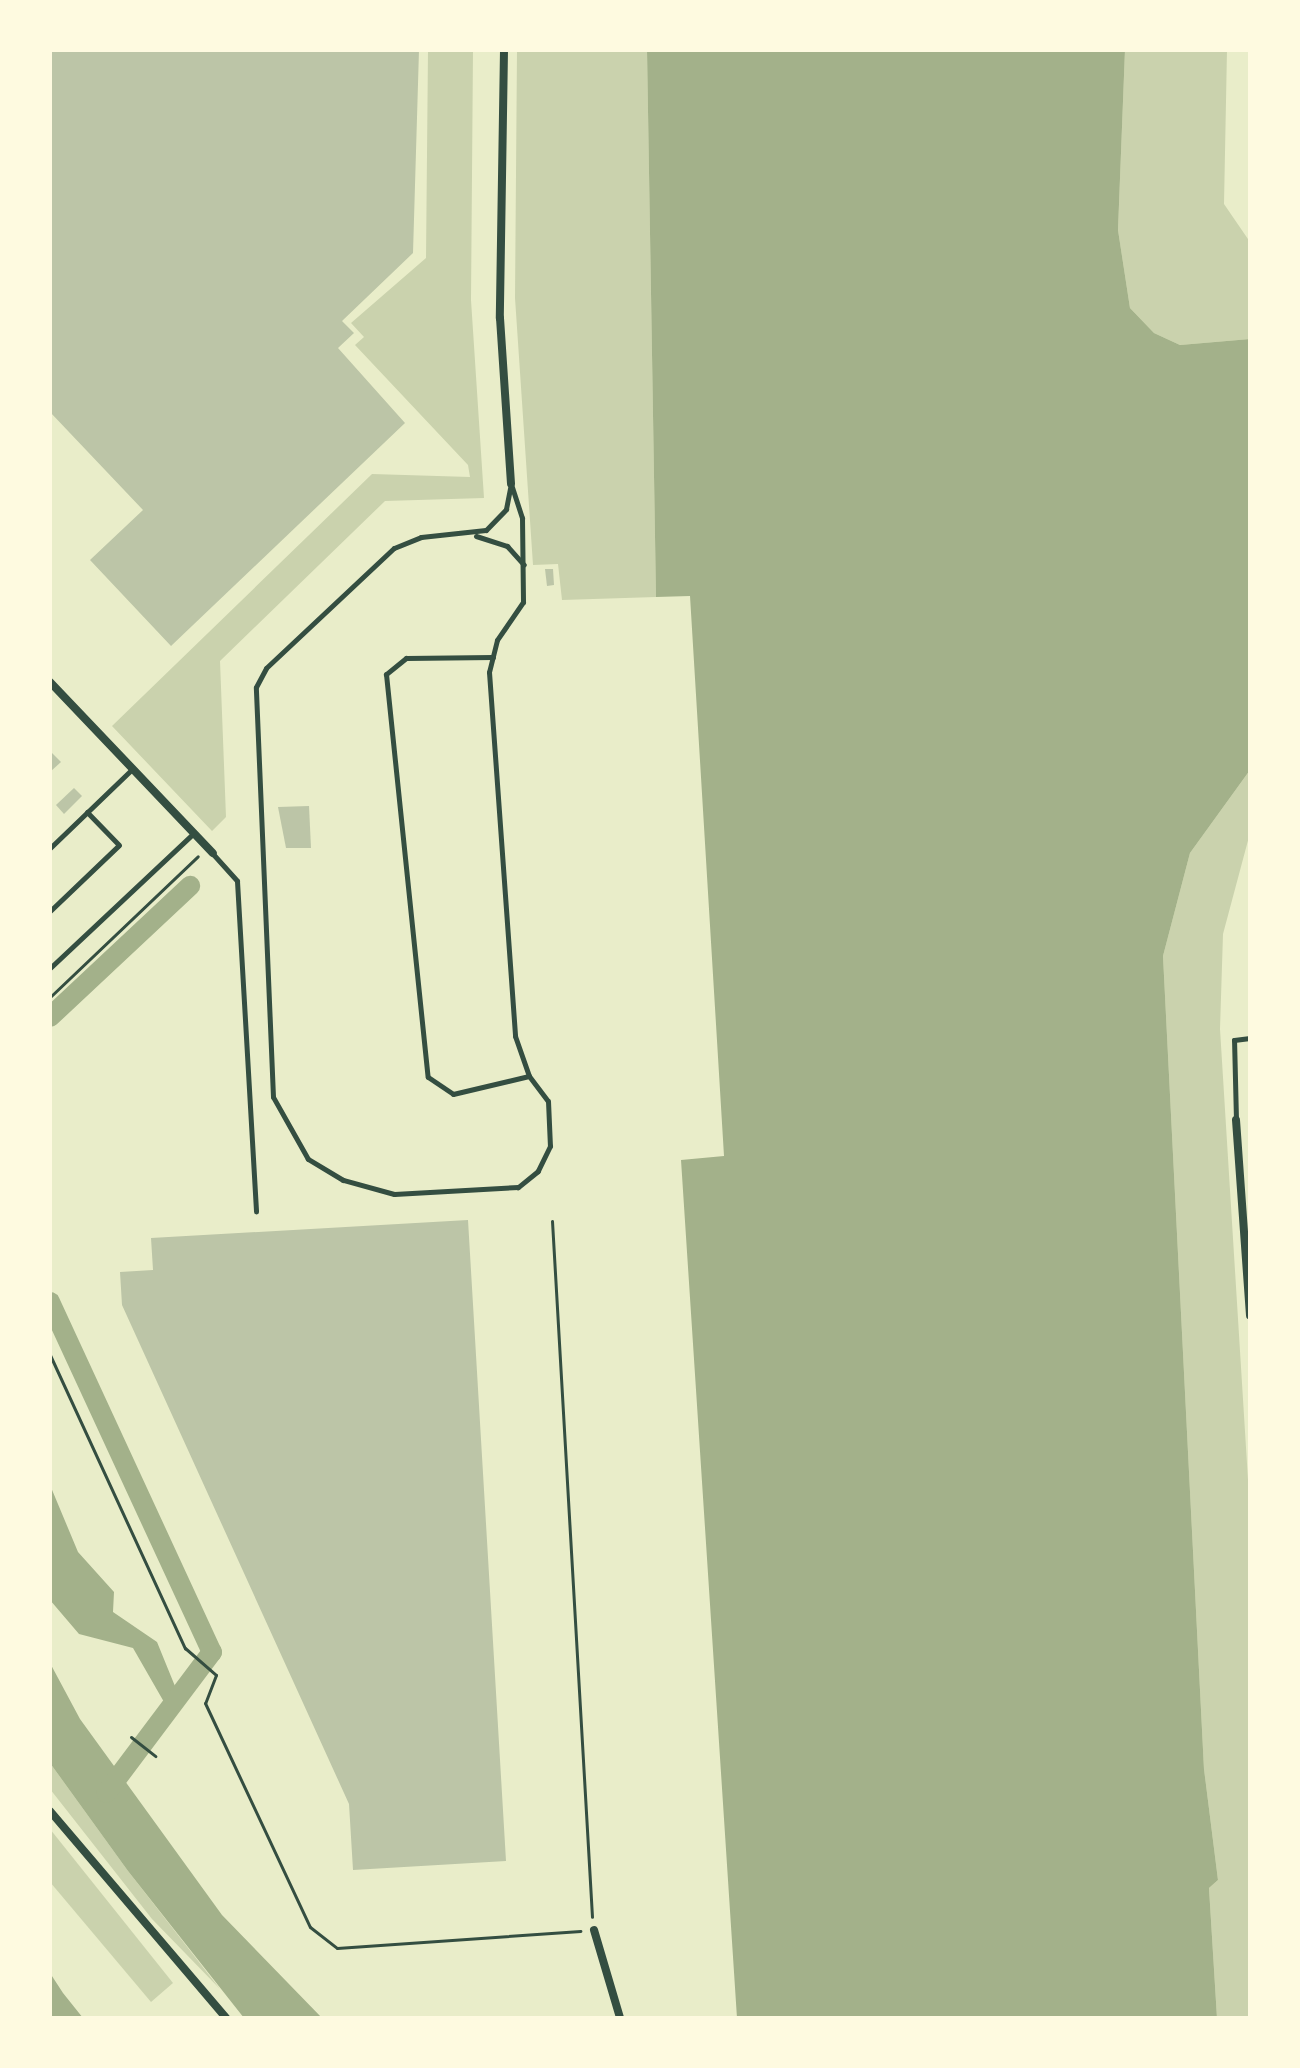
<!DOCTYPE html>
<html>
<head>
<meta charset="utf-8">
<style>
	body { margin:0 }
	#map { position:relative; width:1300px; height:2068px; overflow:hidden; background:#e9edc9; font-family:"Space Grotesk",sans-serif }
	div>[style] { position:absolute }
	.green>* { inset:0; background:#cad2ad }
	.water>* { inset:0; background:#a3b18a }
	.canal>* { height:20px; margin:-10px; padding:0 10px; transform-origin:10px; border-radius:10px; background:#a3b18a }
	.building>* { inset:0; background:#bcc5a7 }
	.path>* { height:3px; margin:-1.5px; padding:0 1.5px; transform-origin:1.5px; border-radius:1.5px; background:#344e41 }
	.service>* { height:5px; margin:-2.5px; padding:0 2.5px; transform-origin:2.5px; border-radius:2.5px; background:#344e41 }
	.minor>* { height:8px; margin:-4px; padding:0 4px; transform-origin:4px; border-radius:4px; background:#344e41 }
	span { translate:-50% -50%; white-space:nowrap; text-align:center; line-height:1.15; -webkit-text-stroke:6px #fefae0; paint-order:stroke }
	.frame { position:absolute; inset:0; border:52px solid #fefae0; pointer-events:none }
</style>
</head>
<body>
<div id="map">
	<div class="green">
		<div style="clip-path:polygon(428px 50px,473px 50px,471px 300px,484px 498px,385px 501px,220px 661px,226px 817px,212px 831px,112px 726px,372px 474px,470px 477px,468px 465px,355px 345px,364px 337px,351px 323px,426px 258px)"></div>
		<div style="clip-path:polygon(517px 50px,647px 50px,656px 597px,562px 600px,558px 564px,533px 565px,515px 298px)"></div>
		<div style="clip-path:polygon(1125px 50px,1227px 50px,1224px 204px,1250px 242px,1250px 339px,1180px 345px,1154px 333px,1130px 308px,1118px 230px)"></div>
		<div style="clip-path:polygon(1250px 770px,1250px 833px,1223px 934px,1220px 1029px,1250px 1512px,1250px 2018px,1217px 2018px,1209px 1888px,1218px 1880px,1204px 1769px,1163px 956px,1190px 853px)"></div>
		<div style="clip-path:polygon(50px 1763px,128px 1871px,220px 1989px,152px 1919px,50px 1789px)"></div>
		<div style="clip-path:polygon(50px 1829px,173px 1983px,151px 2002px,50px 1882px)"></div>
	</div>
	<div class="water">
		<div style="clip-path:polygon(647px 50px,1125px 50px,1118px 230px,1130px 308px,1154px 333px,1180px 345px,1250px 339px,1250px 770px,1190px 853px,1163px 956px,1204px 1769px,1218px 1880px,1209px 1888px,1217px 2018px,737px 2018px,681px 1160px,724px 1156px,690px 596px,656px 597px)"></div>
		<div style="clip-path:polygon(50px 1485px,78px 1552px,114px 1592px,113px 1612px,157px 1642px,179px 1696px,168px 1709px,133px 1648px,79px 1634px,50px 1600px)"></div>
		<div style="clip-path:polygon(50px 1663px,80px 1719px,222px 1915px,322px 2018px,244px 2018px,128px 1871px,50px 1763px)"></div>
		<div style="clip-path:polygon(50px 1973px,63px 1993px,83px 2018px,50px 2018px)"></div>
	</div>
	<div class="canal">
		<div style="left:50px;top:1017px;width:192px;rotate:-43.1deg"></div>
		<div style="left:50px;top:1302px;width:386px;rotate:65.2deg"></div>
		<div style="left:212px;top:1652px;width:176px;rotate:126.9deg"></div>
	</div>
	<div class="building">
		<div style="clip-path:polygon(50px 50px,419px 50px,413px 253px,342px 321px,354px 333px,338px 348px,405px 423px,171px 646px,90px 560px,143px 510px,50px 412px)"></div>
		<div style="clip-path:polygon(545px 569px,553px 569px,554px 585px,547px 586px)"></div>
		<div style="clip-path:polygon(50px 751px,61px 762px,50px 772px)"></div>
		<div style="clip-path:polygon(74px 788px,82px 796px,64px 814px,56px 805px)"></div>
		<div style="clip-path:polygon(309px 806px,311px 848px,286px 848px,278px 807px)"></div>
		<div style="clip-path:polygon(468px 1220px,506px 1861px,353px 1870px,349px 1804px,122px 1305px,120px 1272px,153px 1270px,151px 1238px)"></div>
	</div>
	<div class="path">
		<div style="left:50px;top:997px;width:204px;rotate:-43.6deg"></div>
		<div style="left:552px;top:1221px;width:697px;rotate:86.71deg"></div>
		<div style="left:50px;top:1355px;width:323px;rotate:65.3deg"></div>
		<div style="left:185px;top:1648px;width:41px;rotate:41.1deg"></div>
		<div style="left:216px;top:1675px;width:30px;rotate:111deg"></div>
		<div style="left:205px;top:1703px;width:247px;rotate:64.9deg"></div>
		<div style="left:310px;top:1927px;width:34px;rotate:38deg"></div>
		<div style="left:337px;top:1948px;width:244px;rotate:-4deg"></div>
		<div style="left:131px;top:1737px;width:31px;rotate:38deg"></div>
	</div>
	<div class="service">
		<div style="left:511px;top:484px;width:36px;rotate:72deg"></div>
		<div style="left:522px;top:518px;width:84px;rotate:89.3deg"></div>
		<div style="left:523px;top:602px;width:46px;rotate:124.4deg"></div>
		<div style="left:497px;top:640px;width:33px;rotate:104deg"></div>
		<div style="left:489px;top:672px;width:365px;rotate:85.9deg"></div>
		<div style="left:515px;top:1036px;width:42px;rotate:70.7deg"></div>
		<div style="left:529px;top:1076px;width:31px;rotate:53deg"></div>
		<div style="left:548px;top:1101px;width:45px;rotate:87.5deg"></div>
		<div style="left:550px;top:1146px;width:28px;rotate:116deg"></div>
		<div style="left:538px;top:1171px;width:26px;rotate:141deg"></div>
		<div style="left:518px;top:1187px;width:124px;rotate:176.8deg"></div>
		<div style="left:394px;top:1194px;width:53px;rotate:-164.6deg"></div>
		<div style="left:343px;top:1180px;width:41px;rotate:-149deg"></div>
		<div style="left:308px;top:1159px;width:71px;rotate:-119.4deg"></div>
		<div style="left:273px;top:1097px;width:410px;rotate:-92.4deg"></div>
		<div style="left:256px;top:687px;width:21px;rotate:-62deg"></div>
		<div style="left:266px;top:668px;width:175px;rotate:-43.2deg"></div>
		<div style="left:394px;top:548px;width:29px;rotate:-22deg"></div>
		<div style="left:421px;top:537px;width:65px;rotate:-6.1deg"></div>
		<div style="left:486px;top:530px;width:29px;rotate:-46deg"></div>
		<div style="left:506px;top:509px;width:25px;rotate:-79deg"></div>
		<div style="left:476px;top:536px;width:33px;rotate:18deg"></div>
		<div style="left:507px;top:546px;width:25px;rotate:48deg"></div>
		<div style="left:493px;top:657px;width:87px;rotate:179.3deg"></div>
		<div style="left:406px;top:658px;width:26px;rotate:141deg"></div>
		<div style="left:386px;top:674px;width:405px;rotate:84.1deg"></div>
		<div style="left:428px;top:1077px;width:30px;rotate:34deg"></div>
		<div style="left:453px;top:1094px;width:78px;rotate:-13.3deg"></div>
		<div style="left:50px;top:848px;width:114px;rotate:-43.9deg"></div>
		<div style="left:213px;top:854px;width:36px;rotate:48deg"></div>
		<div style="left:237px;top:881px;width:331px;rotate:86.7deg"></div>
		<div style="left:50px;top:911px;width:95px;rotate:-43.7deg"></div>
		<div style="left:119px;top:845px;width:46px;rotate:-134.1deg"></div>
		<div style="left:50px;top:968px;width:197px;rotate:-43.2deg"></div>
		<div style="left:1236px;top:1120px;width:80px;rotate:-91.4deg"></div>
		<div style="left:1234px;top:1040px;width:16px;rotate:-7deg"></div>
	</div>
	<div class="minor">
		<div style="left:504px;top:50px;width:268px;rotate:90.9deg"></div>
		<div style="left:500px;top:318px;width:166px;rotate:86.2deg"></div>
		<div style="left:50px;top:682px;width:236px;rotate:46.4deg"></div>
		<div style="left:1236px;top:1120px;width:196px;rotate:85.9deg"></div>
		<div style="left:50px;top:1811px;width:272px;rotate:49.6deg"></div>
		<div style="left:594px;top:1930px;width:92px;rotate:73.5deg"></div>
	</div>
	<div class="frame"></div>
</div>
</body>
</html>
